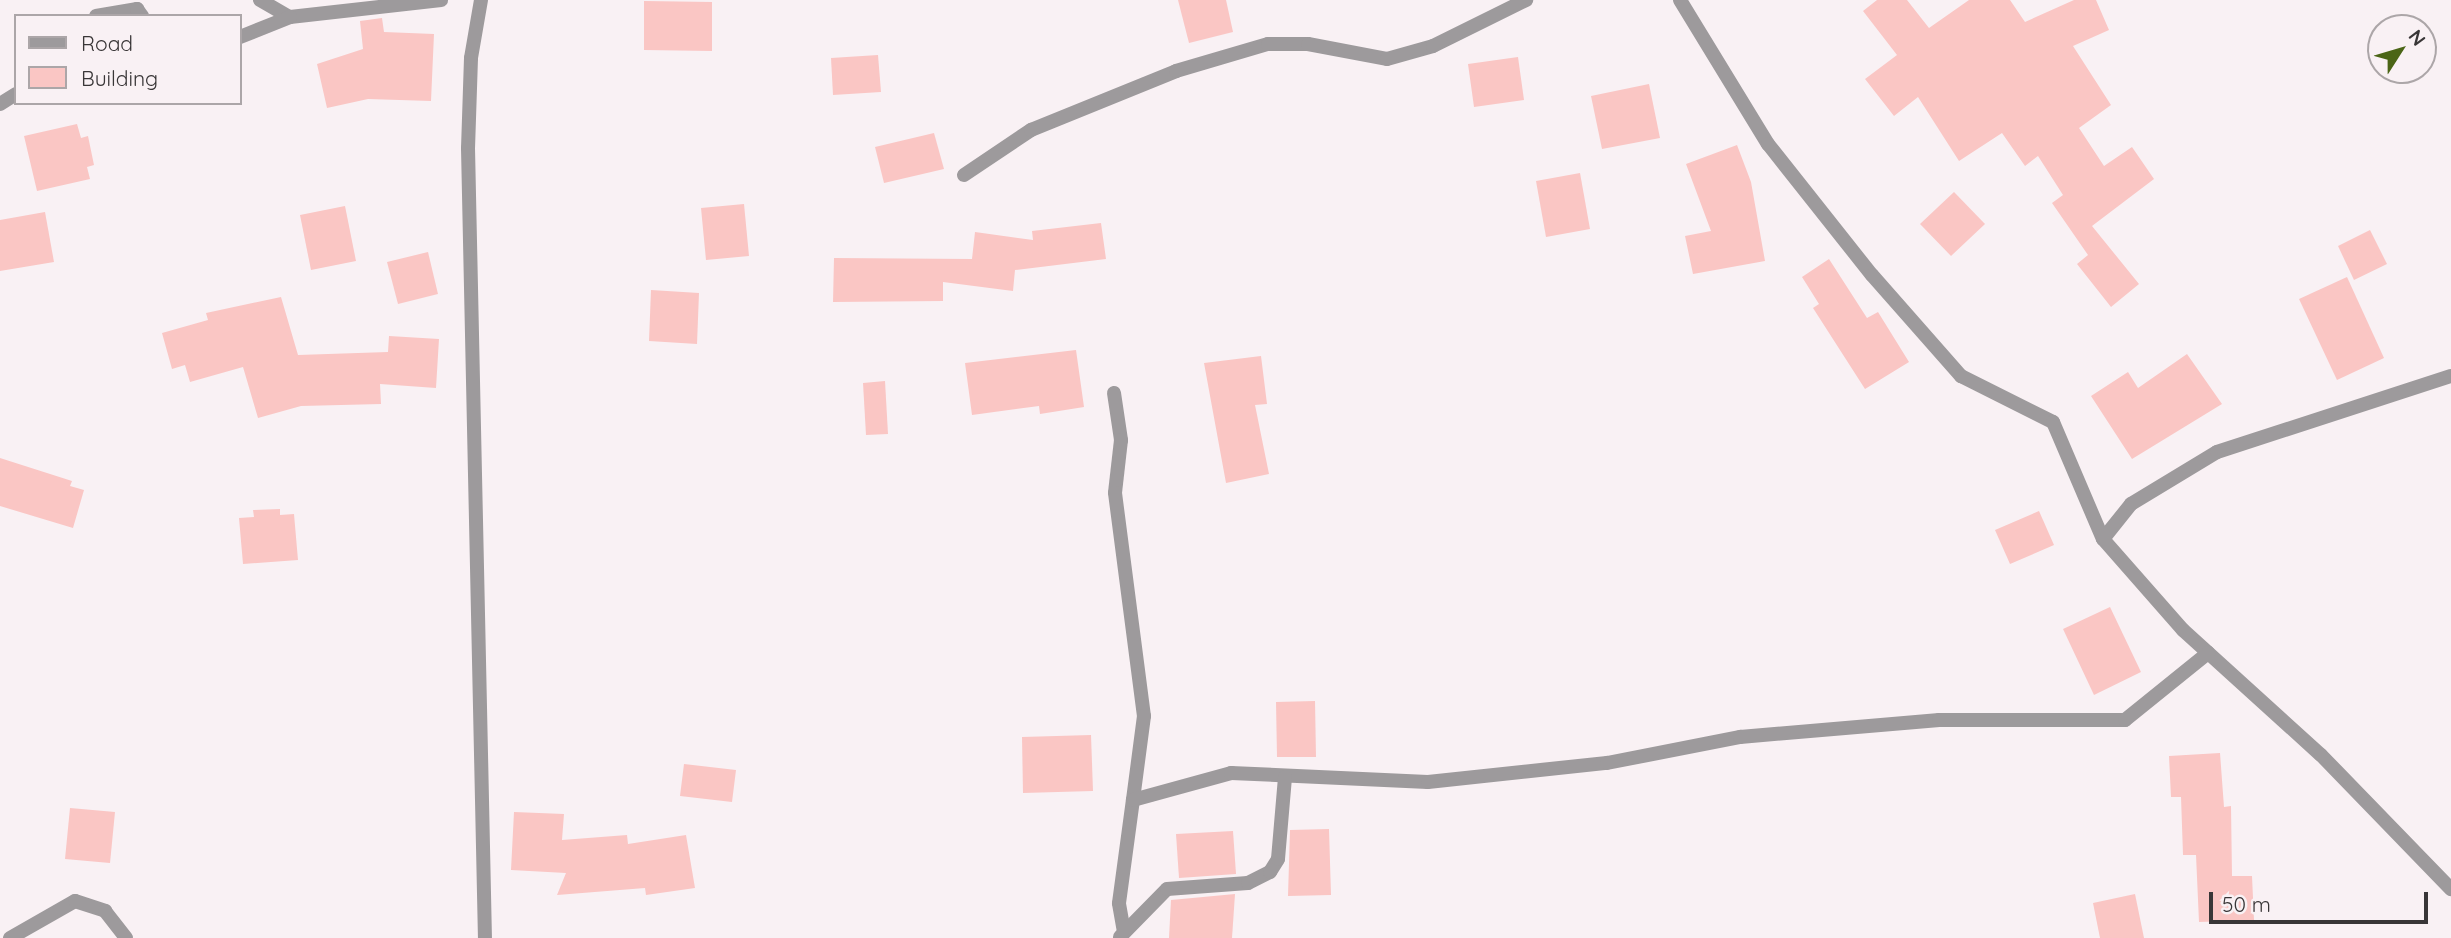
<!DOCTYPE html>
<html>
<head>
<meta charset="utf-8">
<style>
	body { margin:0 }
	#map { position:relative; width:2451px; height:938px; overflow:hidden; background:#f9f1f4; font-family:Quicksand,sans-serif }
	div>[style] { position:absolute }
	.building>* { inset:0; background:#fac6c4 }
	.street>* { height:14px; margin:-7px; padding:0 7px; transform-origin:7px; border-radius:7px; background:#9d9a9c }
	span { translate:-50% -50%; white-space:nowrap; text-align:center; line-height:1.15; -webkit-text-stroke:5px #f9f1f4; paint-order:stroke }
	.legend { position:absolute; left:14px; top:14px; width:228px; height:91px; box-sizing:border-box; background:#f9f1f4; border:2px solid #aca6a8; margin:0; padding:9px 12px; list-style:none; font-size:21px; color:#393637 }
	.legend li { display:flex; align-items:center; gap:14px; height:35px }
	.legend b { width:35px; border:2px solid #aca6a8 }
	.north { position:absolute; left:2367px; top:14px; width:70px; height:70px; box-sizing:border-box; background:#f9f1f4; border:2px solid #aca6a8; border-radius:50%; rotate:53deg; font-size:19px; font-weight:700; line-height:28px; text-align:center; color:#393637 }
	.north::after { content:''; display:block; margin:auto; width:24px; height:32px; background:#4b6516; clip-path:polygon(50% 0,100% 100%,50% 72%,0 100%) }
	.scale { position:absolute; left:2209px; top:892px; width:219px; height:32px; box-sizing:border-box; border:4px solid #393637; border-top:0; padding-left:9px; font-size:21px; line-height:24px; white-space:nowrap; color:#393637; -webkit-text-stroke:5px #f9f1f4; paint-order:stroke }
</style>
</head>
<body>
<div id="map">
	<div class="building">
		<div style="clip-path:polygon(1178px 0,1226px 0,1233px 32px,1189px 43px)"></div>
		<div style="clip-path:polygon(1877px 0,1907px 0,1929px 28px,1969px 0,2010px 0,2025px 22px,2074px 0,2096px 0,2109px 30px,2073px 46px,2111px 105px,2079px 128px,2104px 166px,2132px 147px,2154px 179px,2092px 226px,2139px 284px,2111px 307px,2077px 264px,2088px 255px,2052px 203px,2063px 195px,2038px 156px,2025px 166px,2002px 133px,1959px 161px,1918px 97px,1894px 116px,1865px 79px,1897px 55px,1863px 11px)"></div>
		<div style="clip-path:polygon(644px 1px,712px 2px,712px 51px,644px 50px)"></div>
		<div style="clip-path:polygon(382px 18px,384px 32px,434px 34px,431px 101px,368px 99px,327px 108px,317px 64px,363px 49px,360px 21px)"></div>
		<div style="clip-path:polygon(878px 55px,881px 92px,833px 95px,831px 58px)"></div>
		<div style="clip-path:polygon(1518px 57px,1524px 100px,1474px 107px,1468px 64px)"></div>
		<div style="clip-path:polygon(1649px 84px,1660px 138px,1602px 149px,1591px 96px)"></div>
		<div style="clip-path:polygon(77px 124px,81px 138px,88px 136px,94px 165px,87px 167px,90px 179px,37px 191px,24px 136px)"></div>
		<div style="clip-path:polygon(934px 133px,944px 169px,884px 183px,875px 147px)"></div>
		<div style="clip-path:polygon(1737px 145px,1751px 182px,1765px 261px,1693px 274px,1685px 236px,1711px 231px,1686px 164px)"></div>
		<div style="clip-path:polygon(1580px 173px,1590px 229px,1546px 237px,1536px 181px)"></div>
		<div style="clip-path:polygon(1954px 192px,1985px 224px,1951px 256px,1920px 224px)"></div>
		<div style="clip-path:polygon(744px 204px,749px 256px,706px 260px,701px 208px)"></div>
		<div style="clip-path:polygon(345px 206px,356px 261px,311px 270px,300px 215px)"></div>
		<div style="clip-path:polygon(45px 212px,54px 262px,0 271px,0 220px)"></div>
		<div style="clip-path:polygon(1101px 223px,1106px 259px,1015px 270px,1013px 291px,943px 282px,943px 301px,833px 302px,834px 258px,972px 259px,975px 232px,1033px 240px,1032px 231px)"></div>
		<div style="clip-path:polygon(2370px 230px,2387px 264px,2354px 280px,2338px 246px)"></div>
		<div style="clip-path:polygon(428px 252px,438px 294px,398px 304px,387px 262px)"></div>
		<div style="clip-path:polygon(1829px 259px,1867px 318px,1878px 312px,1909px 362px,1865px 389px,1813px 308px,1819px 304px,1802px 277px)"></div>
		<div style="clip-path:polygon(2347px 277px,2384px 358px,2337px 380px,2299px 299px)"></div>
		<div style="clip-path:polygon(651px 290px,699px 293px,697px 344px,649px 341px)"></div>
		<div style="clip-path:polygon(281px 297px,298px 355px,388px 352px,389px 336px,439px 339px,436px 388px,380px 384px,381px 404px,301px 406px,258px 418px,243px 367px,190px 382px,185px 365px,172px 369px,162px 333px,208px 320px,206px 313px)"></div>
		<div style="clip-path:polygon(1076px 350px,1084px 407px,1040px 414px,1039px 406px,972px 415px,965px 363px)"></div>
		<div style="clip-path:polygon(2187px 354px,2222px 404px,2132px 459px,2091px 396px,2128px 372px,2138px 388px)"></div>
		<div style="clip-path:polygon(1261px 356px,1267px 404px,1255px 405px,1269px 474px,1226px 483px,1204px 363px)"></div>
		<div style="clip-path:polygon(885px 381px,888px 434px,866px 435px,863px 383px)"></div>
		<div style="clip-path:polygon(0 458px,72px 481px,70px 486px,84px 490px,73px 528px,0 506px)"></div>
		<div style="clip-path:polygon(280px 509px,280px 515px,294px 514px,298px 560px,243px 564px,239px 518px,254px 517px,253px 510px)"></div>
		<div style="clip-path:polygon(2039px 511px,2054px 545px,2010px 564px,1995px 530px)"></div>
		<div style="clip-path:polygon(2110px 607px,2141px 672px,2094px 695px,2063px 629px)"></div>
		<div style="clip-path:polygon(1315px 701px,1316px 757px,1277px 757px,1276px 702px)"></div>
		<div style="clip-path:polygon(1091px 735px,1093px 791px,1023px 793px,1022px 737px)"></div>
		<div style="clip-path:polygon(2220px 753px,2224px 807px,2231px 806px,2232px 876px,2252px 876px,2254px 920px,2199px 922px,2196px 855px,2183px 855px,2181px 797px,2171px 797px,2169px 756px)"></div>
		<div style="clip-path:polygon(684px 764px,736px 770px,732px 802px,680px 796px)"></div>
		<div style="clip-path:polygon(70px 808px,115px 812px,110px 863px,65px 859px)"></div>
		<div style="clip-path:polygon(514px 812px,564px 814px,562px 840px,627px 835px,628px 844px,686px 835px,695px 888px,646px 895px,645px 888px,557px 895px,566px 873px,511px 870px)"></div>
		<div style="clip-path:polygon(1329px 829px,1331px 895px,1288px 896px,1290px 830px)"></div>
		<div style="clip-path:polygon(1233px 831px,1236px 874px,1179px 878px,1176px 834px)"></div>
		<div style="clip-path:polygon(1235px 894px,1232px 938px,1169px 938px,1171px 900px)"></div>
		<div style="clip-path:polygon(2135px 894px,2144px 938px,2100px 938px,2093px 903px)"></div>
	</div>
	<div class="street">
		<div style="left:260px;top:0;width:34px;rotate:30deg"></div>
		<div style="left:290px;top:17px;width:152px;rotate:-6.4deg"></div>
		<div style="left:481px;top:0;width:59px;rotate:99.8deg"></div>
		<div style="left:471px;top:58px;width:90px;rotate:91.9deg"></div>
		<div style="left:468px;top:148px;width:790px;rotate:88.77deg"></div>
		<div style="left:1680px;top:0;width:169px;rotate:58.6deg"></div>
		<div style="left:1768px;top:144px;width:167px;rotate:51.6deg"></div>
		<div style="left:1872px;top:275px;width:135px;rotate:48.6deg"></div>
		<div style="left:1961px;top:376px;width:103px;rotate:26.6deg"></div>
		<div style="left:2053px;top:422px;width:127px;rotate:66.9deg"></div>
		<div style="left:2103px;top:539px;width:121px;rotate:48.7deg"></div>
		<div style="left:2183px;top:630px;width:186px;rotate:42.2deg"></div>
		<div style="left:2321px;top:755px;width:187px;rotate:45.9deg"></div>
		<div style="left:96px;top:16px;width:42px;rotate:-9.7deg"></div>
		<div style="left:137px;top:9px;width:9px;rotate:54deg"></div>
		<div style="left:240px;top:37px;width:54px;rotate:-21.8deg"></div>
		<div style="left:0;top:104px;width:19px;rotate:-32deg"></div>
		<div style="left:964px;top:175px;width:81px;rotate:-33.9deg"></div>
		<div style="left:1031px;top:130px;width:157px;rotate:-22.1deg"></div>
		<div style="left:1176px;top:71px;width:96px;rotate:-16.4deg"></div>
		<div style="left:1268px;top:44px;width:40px"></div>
		<div style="left:1308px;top:44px;width:80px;rotate:10.8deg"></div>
		<div style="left:1387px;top:59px;width:48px;rotate:-15.8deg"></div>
		<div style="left:1433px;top:46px;width:104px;rotate:-26.3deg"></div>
		<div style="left:1114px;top:393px;width:48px;rotate:81.5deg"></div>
		<div style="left:1121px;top:440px;width:53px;rotate:96.5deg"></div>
		<div style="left:1115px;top:493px;width:225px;rotate:82.6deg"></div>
		<div style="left:1144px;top:716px;width:85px;rotate:97.5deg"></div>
		<div style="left:2103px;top:539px;width:45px;rotate:-51.3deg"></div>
		<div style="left:2131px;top:504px;width:100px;rotate:-31.2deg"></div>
		<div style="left:2217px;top:452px;width:246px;rotate:-18deg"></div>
		<div style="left:1124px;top:932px;width:29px;rotate:-100deg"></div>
		<div style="left:1119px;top:903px;width:104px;rotate:-82.3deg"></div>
		<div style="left:1133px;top:800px;width:102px;rotate:-15.4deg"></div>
		<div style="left:1231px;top:773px;width:197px;rotate:2.6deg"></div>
		<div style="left:1428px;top:782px;width:180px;rotate:-6.1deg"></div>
		<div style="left:1607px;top:763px;width:136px;rotate:-11.1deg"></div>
		<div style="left:1740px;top:737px;width:200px;rotate:-4.9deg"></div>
		<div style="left:1939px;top:720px;width:186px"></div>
		<div style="left:2125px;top:720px;width:107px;rotate:-38.9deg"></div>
		<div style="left:1120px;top:937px;width:67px;rotate:-45.6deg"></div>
		<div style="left:1167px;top:889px;width:81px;rotate:-4.2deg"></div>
		<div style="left:1248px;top:883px;width:25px;rotate:-27deg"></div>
		<div style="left:1270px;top:872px;width:15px;rotate:-58deg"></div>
		<div style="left:1278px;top:859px;width:82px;rotate:-85.1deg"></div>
		<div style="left:10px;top:938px;width:75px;rotate:-29.6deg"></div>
		<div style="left:75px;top:901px;width:32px;rotate:18deg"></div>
		<div style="left:105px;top:911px;width:34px;rotate:52deg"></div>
	</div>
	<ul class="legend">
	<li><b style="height:9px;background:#9d9a9c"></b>Road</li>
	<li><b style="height:19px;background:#fac6c4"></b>Building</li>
	</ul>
	<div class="north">N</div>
	<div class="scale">50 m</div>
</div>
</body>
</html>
